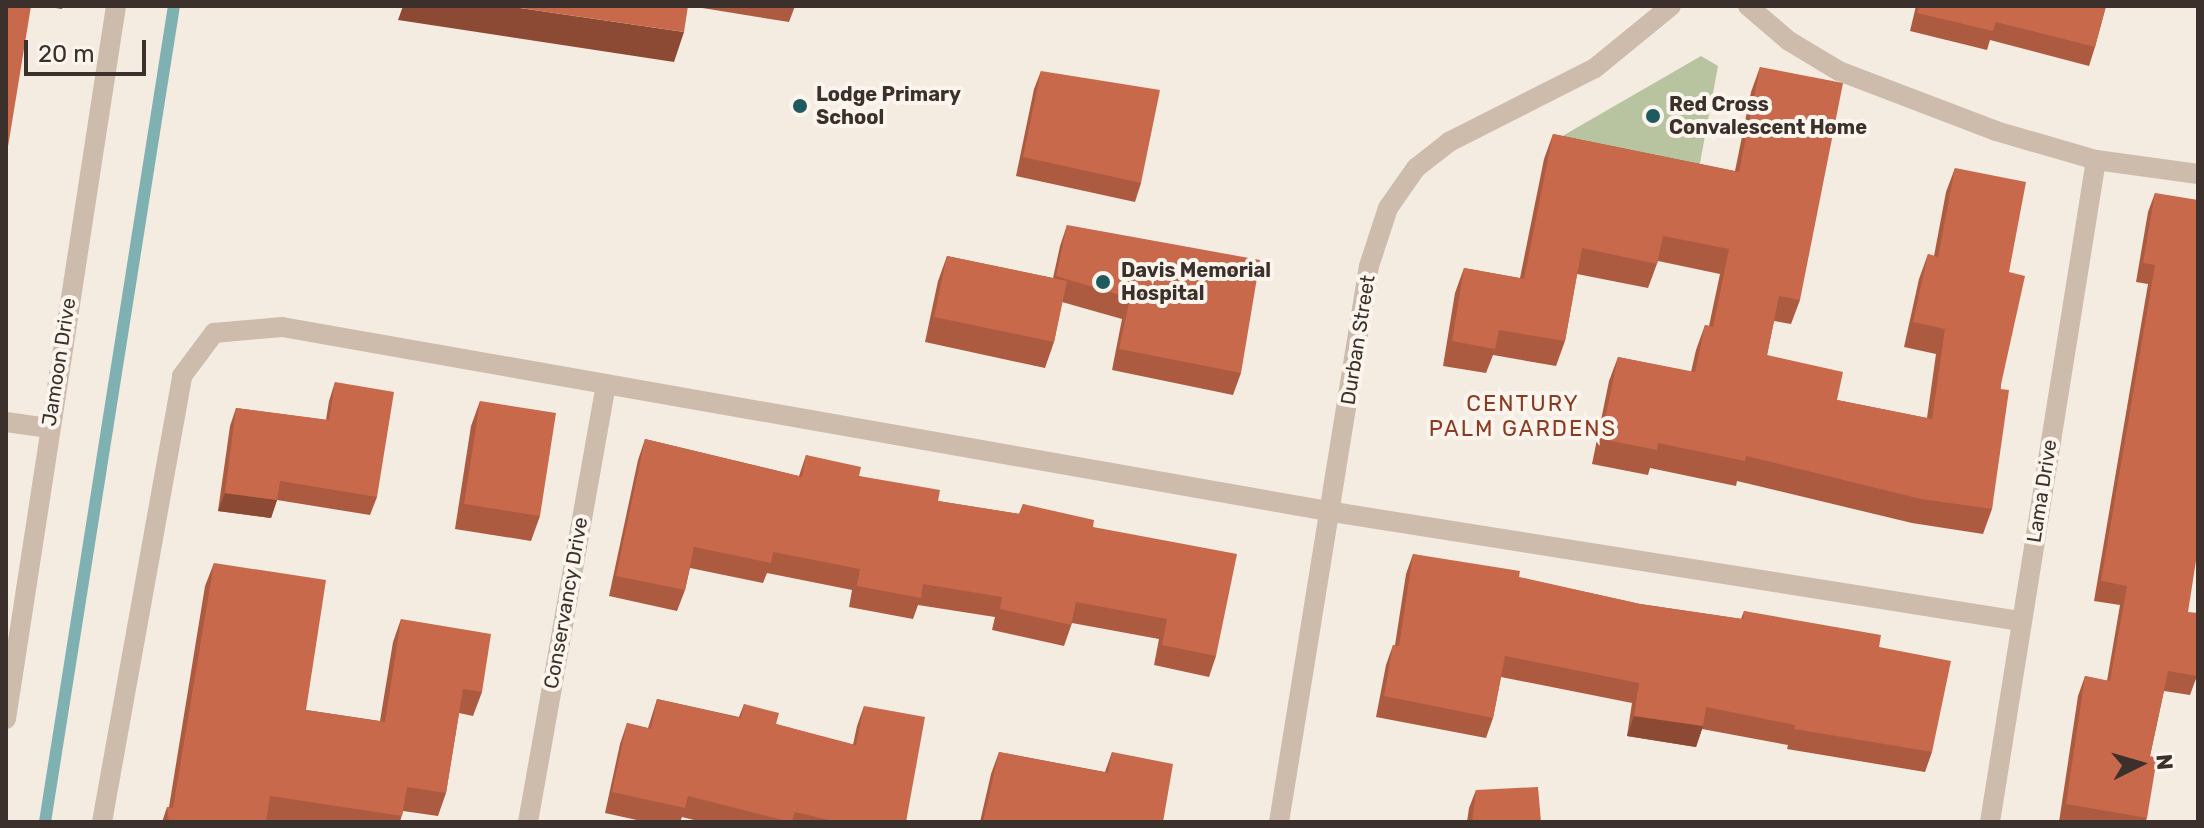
<!DOCTYPE html>
<html>
<head>
<meta charset="utf-8">
<style>
	body { margin:0 }
	#map { position:relative; width:2204px; height:828px; overflow:hidden; background:#f4ebe1; font-family:Rubik,sans-serif }
	div>[style] { position:absolute }
	.green>* { inset:0; background:#b8c4a0 }
	.stream>* { height:12px; margin:-6px; padding:0 6px; transform-origin:6px; border-radius:6px; background:#7fb0b2 }
	.minor>* { height:20px; margin:-10px; padding:0 10px; transform-origin:10px; border-radius:10px; background:#cdbbac }
	.wall>* { inset:0; background:#ac5a40 }
	.shaded-wall>* { inset:0; background:#8c4a34 }
	.building>* { inset:0; background:#c8694b }
	.dots>* { width:22px; height:22px; translate:-50% -50%; box-sizing:border-box; border:4px solid #fbf5ee; border-radius:50% }
	span { translate:-50% -50%; white-space:nowrap; text-align:center; line-height:1.15; -webkit-text-stroke:8px #fbf5ee; paint-order:stroke }
	.poi-label { font-size:20px; color:#3b302b; font-weight:700 }
	.left { translate:0 -50%; text-align:left }
	.street-label { font-size:20px; color:#3b302b }
	.neighbourhood-label { font-size:22px; color:#8c3b22; letter-spacing:2px }
	.frame { position:absolute; inset:0; border:8px solid #3b302b; pointer-events:none }
	.north { position:absolute; left:2100px; top:724px; width:80px; height:80px; -webkit-text-stroke:6px #fbf5ee; paint-order:stroke; rotate:85deg; font-size:22px; font-weight:700; line-height:32px; text-align:center; color:#3b302b }
	.north::after { content:''; display:block; margin:auto; width:28px; height:36px; background:#3b302b; clip-path:polygon(50% 0,100% 100%,50% 72%,0 100%) }
	.scale { position:absolute; left:24px; top:40px; width:122px; height:36px; box-sizing:border-box; border:4px solid #3b302b; border-top:0; padding-left:10px; font-size:24px; line-height:28px; white-space:nowrap; color:#3b302b; -webkit-text-stroke:6px #fbf5ee; paint-order:stroke }
</style>
</head>
<body>
<div id="map">
	<div class="green">
		<div style="clip-path:polygon(1701px 56px,1718px 66px,1697px 179px,1559px 138px)"></div>
	</div>
	<div class="stream">
		<div style="left:45px;top:822px;width:826px;rotate:-81.02deg"></div>
	</div>
	<div class="minor">
		<div style="left:1748px;top:6px;width:54px;rotate:40.5deg"></div>
		<div style="left:1789px;top:41px;width:58px;rotate:31deg"></div>
		<div style="left:1839px;top:71px;width:168px;rotate:20.9deg"></div>
		<div style="left:1996px;top:131px;width:104px;rotate:16.2deg"></div>
		<div style="left:2096px;top:160px;width:103px;rotate:7.8deg"></div>
		<div style="left:6px;top:422px;width:42px;rotate:8.1deg"></div>
		<div style="left:6px;top:719px;width:721px;rotate:-81.23deg"></div>
		<div style="left:102px;top:822px;width:453px;rotate:-79.8deg"></div>
		<div style="left:182px;top:376px;width:54px;rotate:-53.3deg"></div>
		<div style="left:214px;top:333px;width:68px;rotate:-5deg"></div>
		<div style="left:282px;top:327px;width:1067px;rotate:9.98deg"></div>
		<div style="left:1333px;top:512px;width:696px;rotate:9.02deg"></div>
		<div style="left:528px;top:822px;width:444px;rotate:-79.9deg"></div>
		<div style="left:1279px;top:822px;width:563px;rotate:-80.81deg"></div>
		<div style="left:1369px;top:266px;width:61px;rotate:-71.9deg"></div>
		<div style="left:1388px;top:208px;width:49px;rotate:-55deg"></div>
		<div style="left:1416px;top:168px;width:42px;rotate:-38.2deg"></div>
		<div style="left:1449px;top:142px;width:164px;rotate:-26.9deg"></div>
		<div style="left:1595px;top:68px;width:98px;rotate:-39.2deg"></div>
		<div style="left:1990px;top:822px;width:670px;rotate:-80.9deg"></div>
	</div>
	<div class="wall">
		<div style="clip-path:polygon(43px 6px,63px 6px,62px 9px)"></div>
		<div style="clip-path:polygon(690px 6px,795px 6px,789px 22px)"></div>
		<div style="clip-path:polygon(1916px 6px,2106px 6px,2095px 47px,2089px 66px,1990px 40px,1987px 50px,1910px 31px)"></div>
		<div style="clip-path:polygon(1760px 67px,1800px 300px,1791px 324px,1774px 321px,1767px 355px,1837px 400px,1927px 418px,1936px 354px,1904px 347px,1919px 279px,1928px 254px,1934px 256px,1946px 192px,1955px 168px,2009px 272px,1992px 509px,1983px 534px,1912px 523px,1737px 481px,1736px 486px,1650px 468px,1648px 475px,1592px 464px,1609px 381px,1618px 357px,1691px 372px,1696px 350px,1705px 325px,1709px 326px,1720px 274px,1658px 261px,1648px 288px,1577px 274px,1565px 341px,1556px 366px,1493px 355px,1486px 373px,1443px 366px,1455px 293px,1464px 268px,1520px 278px,1544px 159px,1553px 134px,1735px 171px,1751px 92px)"></div>
		<div style="clip-path:polygon(1041px 71px,1141px 183px,1135px 202px,1016px 176px,1034px 89px)"></div>
		<div style="clip-path:polygon(2155px 193px,2188px 612px,2197px 676px,2190px 695px,2164px 691px,2150px 756px,2147px 818px,2145px 822px,2059px 822px,2078px 696px,2085px 676px,2107px 681px,2120px 605px,2094px 601px,2148px 284px,2136px 282px,2148px 212px)"></div>
		<div style="clip-path:polygon(1067px 225px,1241px 373px,1233px 395px,1112px 370px,1122px 319px,1062px 302px,1054px 342px,1045px 368px,925px 342px,938px 281px,947px 256px,1053px 278px,1060px 246px)"></div>
		<div style="clip-path:polygon(335px 382px,377px 497px,370px 515px,277px 500px,271px 518px,218px 511px,230px 426px,236px 408px,326px 420px,329px 401px)"></div>
		<div style="clip-path:polygon(480px 401px,540px 516px,531px 541px,455px 529px,471px 426px)"></div>
		<div style="clip-path:polygon(645px 439px,799px 476px,806px 455px,859px 476px,938px 501px,1019px 514px,1023px 504px,1093px 527px,1216px 656px,1209px 677px,1154px 665px,1159px 639px,1072px 623px,1064px 646px,992px 630px,995px 617px,918px 605px,913px 619px,849px 607px,852px 590px,767px 573px,763px 583px,690px 568px,685px 590px,677px 611px,609px 596px,638px 460px)"></div>
		<div style="clip-path:polygon(1413px 554px,1640px 604px,1741px 619px,1744px 611px,1879px 647px,1932px 752px,1925px 772px,1787px 749px,1788px 745px,1702px 729px,1696px 747px,1627px 736px,1632px 703px,1501px 677px,1493px 718px,1486px 738px,1376px 717px,1386px 665px,1393px 645px,1395px 645px,1406px 574px)"></div>
		<div style="clip-path:polygon(214px 563px,306px 710px,380px 721px,393px 642px,401px 619px,482px 692px,473px 716px,459px 713px,446px 793px,438px 816px,403px 811px,400px 822px,282px 822px,266px 820px,266px 822px,162px 822px,167px 807px,169px 807px,205px 586px)"></div>
		<div style="clip-path:polygon(657px 699px,739px 717px,744px 704px,776px 724px,853px 745px,857px 726px,864px 706px,906px 822px,702px 822px,682px 817px,680px 822px,646px 822px,605px 813px,620px 744px,627px 723px,648px 728px)"></div>
		<div style="clip-path:polygon(999px 752px,1105px 772px,1112px 752px,1163px 822px,980px 822px,991px 774px)"></div>
		<div style="clip-path:polygon(1476px 790px,1541px 822px,1467px 822px,1469px 808px)"></div>
	</div>
	<div class="shaded-wall">
		<div style="clip-path:polygon(403px 6px,507px 6px,684px 32px,674px 62px,398px 20px)"></div>
		<div style="clip-path:polygon(225px 493px,277px 500px,271px 518px,218px 511px)"></div>
		<div style="clip-path:polygon(1634px 716px,1703px 726px,1696px 747px,1627px 736px)"></div>
	</div>
	<div class="building">
		<div style="clip-path:polygon(6px 6px,31px 6px,6px 159px)"></div>
		<div style="clip-path:polygon(507px 6px,688px 6px,684px 32px)"></div>
		<div style="clip-path:polygon(1919px 6px,2106px 6px,2095px 47px,1996px 22px,1993px 31px,1917px 13px)"></div>
		<div style="clip-path:polygon(1760px 67px,1843px 83px,1800px 300px,1779px 296px,1767px 355px,1843px 372px,1837px 400px,1932px 419px,1945px 329px,1913px 322px,1928px 254px,1938px 257px,1955px 168px,2026px 182px,2009px 272px,2025px 276px,2000px 389px,2009px 390px,1992px 509px,1921px 499px,1746px 456px,1745px 461px,1658px 443px,1657px 450px,1601px 439px,1618px 357px,1695px 372px,1705px 325px,1713px 327px,1729px 249px,1663px 236px,1657px 264px,1582px 248px,1565px 341px,1499px 330px,1495px 349px,1452px 341px,1464px 268px,1524px 279px,1553px 134px,1739px 172px)"></div>
		<div style="clip-path:polygon(1041px 71px,1160px 90px,1141px 183px,1023px 157px)"></div>
		<div style="clip-path:polygon(2155px 193px,2198px 200px,2198px 548px,2188px 612px,2198px 613px,2198px 671px,2197px 676px,2168px 671px,2150px 756px,2157px 758px,2147px 818px,2066px 804px,2085px 676px,2110px 681px,2127px 586px,2101px 581px,2155px 265px,2143px 263px)"></div>
		<div style="clip-path:polygon(1067px 225px,1260px 260px,1241px 373px,1119px 349px,1130px 298px,1056px 276px)"></div>
		<div style="clip-path:polygon(947px 256px,1067px 281px,1054px 342px,934px 317px)"></div>
		<div style="clip-path:polygon(335px 382px,394px 392px,377px 497px,280px 481px,277px 500px,225px 493px,236px 408px,329px 420px)"></div>
		<div style="clip-path:polygon(480px 401px,556px 413px,540px 516px,464px 504px)"></div>
		<div style="clip-path:polygon(645px 439px,802px 477px,806px 455px,861px 467px,859px 476px,940px 490px,938px 501px,1020px 514px,1023px 504px,1094px 520px,1093px 527px,1237px 554px,1216px 656px,1162px 645px,1167px 619px,1076px 602px,1071px 625px,1000px 609px,1002px 597px,923px 584px,921px 598px,857px 586px,860px 569px,773px 552px,771px 563px,694px 547px,685px 590px,616px 576px)"></div>
		<div style="clip-path:polygon(1413px 554px,1520px 571px,1519px 577px,1640px 604px,1743px 619px,1744px 611px,1881px 635px,1879px 647px,1951px 661px,1932px 752px,1794px 729px,1795px 725px,1706px 707px,1703px 726px,1634px 716px,1639px 683px,1505px 656px,1493px 718px,1384px 696px,1393px 645px,1399px 646px)"></div>
		<div style="clip-path:polygon(214px 563px,326px 580px,306px 710px,385px 722px,401px 619px,491px 634px,482px 692px,463px 689px,446px 793px,407px 787px,402px 816px,270px 796px,266px 822px,169px 822px,167px 807px,173px 808px)"></div>
		<div style="clip-path:polygon(657px 699px,741px 718px,744px 704px,779px 713px,776px 724px,856px 745px,864px 706px,925px 717px,906px 822px,837px 822px,795px 812px,792px 822px,790px 822px,688px 796px,685px 808px,612px 792px,627px 723px,651px 729px)"></div>
		<div style="clip-path:polygon(999px 752px,1108px 773px,1112px 752px,1173px 764px,1163px 822px,983px 822px)"></div>
		<div style="clip-path:polygon(1538px 787px,1541px 822px,1472px 822px,1476px 790px)"></div>
	</div>
	<div class="dots">
		<div style="left:800px;top:106px;background:#1f5a5e"></div>
		<div style="left:1653px;top:116px;background:#1f5a5e"></div>
		<div style="left:1103px;top:282px;background:#1f5a5e"></div>
	</div>
	<div class="poi-label">
		<span class="left" style="left:816px;top:106px">Lodge Primary<br>School</span>
		<span class="left" style="left:1669px;top:116px">Red Cross<br>Convalescent Home</span>
		<span class="left" style="left:1121px;top:282px">Davis Memorial<br>Hospital</span>
	</div>
	<div class="street-label">
		<span style="left:1358px;top:340px;rotate:-81deg">Durban Street</span>
		<span style="left:59px;top:362px;rotate:-81deg">Jamoon Drive</span>
		<span style="left:2042px;top:491px;rotate:-81deg">Lama Drive</span>
		<span style="left:566px;top:603px;rotate:-80deg">Conservancy Drive</span>
	</div>
	<div class="neighbourhood-label">
		<span style="left:1523px;top:416px">CENTURY<br>PALM GARDENS</span>
	</div>
	<div class="frame"></div>
	<div class="north">N</div>
	<div class="scale">20 m</div>
</div>
</body>
</html>
